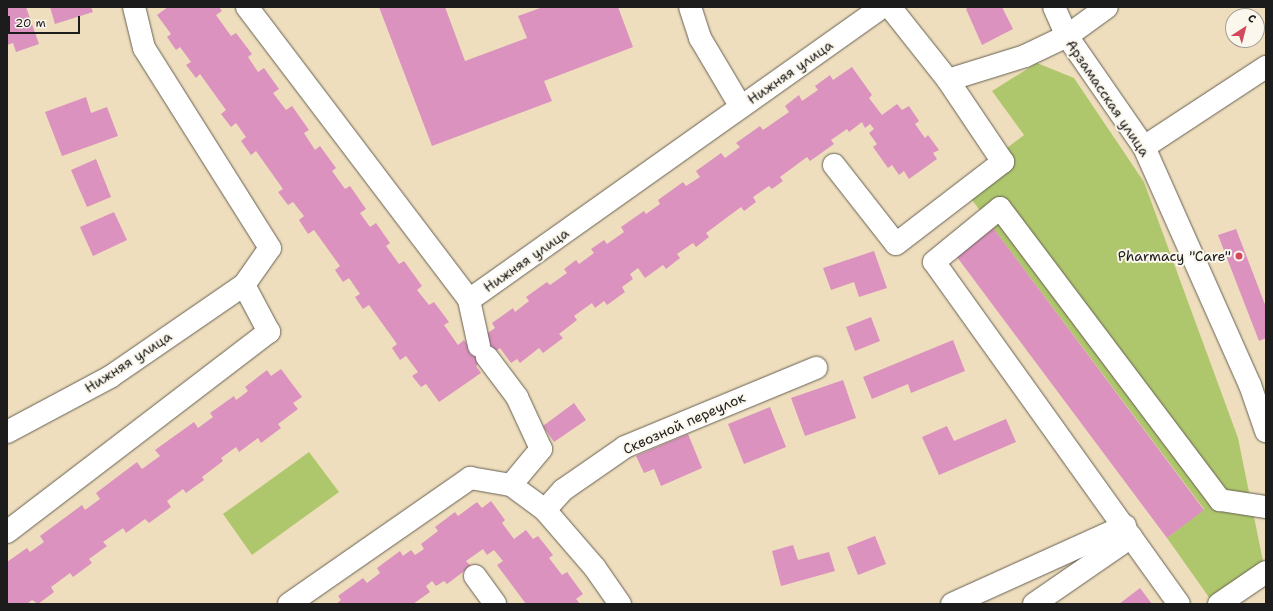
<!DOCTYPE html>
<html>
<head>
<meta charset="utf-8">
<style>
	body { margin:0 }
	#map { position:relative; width:1273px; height:611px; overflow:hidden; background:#efdebd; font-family:"Shantell Sans",sans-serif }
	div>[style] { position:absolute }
	.green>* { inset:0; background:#afc76c }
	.building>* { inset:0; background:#db92be }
	.roads { filter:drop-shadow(0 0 1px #666054) drop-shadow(0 0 1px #666054) }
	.minor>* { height:22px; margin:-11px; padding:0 11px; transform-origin:11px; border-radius:11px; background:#fff }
	.dots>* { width:11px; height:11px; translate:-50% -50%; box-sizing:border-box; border:2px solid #fbf7ec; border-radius:50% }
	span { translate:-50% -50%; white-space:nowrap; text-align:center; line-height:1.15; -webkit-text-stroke:4px #fbf7ec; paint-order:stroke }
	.street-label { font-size:14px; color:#1c1c1c }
	.poi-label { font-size:14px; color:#1c1c1c }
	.right { translate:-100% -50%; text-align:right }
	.frame { position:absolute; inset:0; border:8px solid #1c1c1c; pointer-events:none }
	.north { position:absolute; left:1225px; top:8px; width:40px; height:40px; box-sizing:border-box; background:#fbf7ec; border:1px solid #a29f99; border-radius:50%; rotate:36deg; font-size:11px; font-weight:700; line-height:16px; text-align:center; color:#1c1c1c }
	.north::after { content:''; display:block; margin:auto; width:14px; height:18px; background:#d1495b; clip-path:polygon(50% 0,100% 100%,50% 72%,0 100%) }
	.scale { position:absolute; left:8px; top:16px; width:72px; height:18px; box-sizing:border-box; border:2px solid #1c1c1c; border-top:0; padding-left:5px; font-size:12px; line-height:14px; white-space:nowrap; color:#1c1c1c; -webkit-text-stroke:3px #fbf7ec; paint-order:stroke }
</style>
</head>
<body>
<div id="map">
	<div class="green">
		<div style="clip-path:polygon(1037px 63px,1074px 78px,1144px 182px,1238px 438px,1264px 566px,1213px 603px,1167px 538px,1204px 509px,960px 184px,1024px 135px,992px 91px)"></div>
		<div style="clip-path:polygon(309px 452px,339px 492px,252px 555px,223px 514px)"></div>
	</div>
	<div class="building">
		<div style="clip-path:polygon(7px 7px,26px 7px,39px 44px,16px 52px,13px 43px,7px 45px)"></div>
		<div style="clip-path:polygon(50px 7px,91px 7px,93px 12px,55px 24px)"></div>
		<div style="clip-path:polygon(168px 7px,219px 7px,222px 11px,216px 15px,231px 36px,236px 33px,252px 54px,248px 57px,258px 72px,264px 68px,279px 89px,273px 93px,286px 110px,292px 106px,309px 130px,304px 133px,315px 150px,320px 146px,336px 168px,332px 171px,345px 189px,350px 186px,366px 209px,360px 213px,370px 227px,376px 223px,390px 243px,386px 246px,399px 264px,404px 261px,422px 286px,417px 290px,429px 305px,434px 302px,449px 322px,444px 325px,458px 345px,464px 340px,471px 351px,485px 335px,495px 328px,492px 323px,513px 308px,515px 312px,529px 301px,526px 297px,547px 282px,550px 285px,567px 273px,564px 269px,576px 260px,579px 264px,594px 253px,591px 249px,604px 240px,607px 244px,624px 232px,621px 227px,644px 211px,646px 214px,660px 204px,658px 200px,683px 182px,686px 186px,700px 177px,696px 171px,721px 153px,725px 158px,740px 147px,736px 143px,760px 126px,763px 130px,789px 112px,785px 106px,799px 95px,802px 101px,818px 90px,815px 86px,830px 75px,833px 80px,852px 67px,872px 95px,869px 98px,882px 115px,897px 104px,902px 110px,909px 106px,919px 121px,915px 124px,925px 138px,928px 135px,939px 150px,933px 153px,937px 159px,909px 179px,904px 171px,899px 175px,892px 165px,888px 168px,873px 147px,877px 144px,869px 133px,874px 129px,870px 124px,865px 128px,862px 122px,849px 132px,847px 129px,831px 140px,834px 144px,810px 161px,807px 157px,780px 177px,783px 181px,772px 189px,769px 186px,753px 197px,756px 202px,744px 211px,741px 207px,706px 233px,709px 237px,696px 247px,693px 243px,677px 254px,680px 258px,666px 269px,663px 265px,645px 278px,638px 268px,630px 274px,633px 279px,622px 287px,625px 292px,607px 305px,604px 301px,595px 308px,592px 303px,574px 316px,577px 320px,559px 334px,563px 338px,543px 353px,539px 348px,520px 363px,517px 359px,511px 363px,500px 348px,476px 366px,481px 373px,439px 402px,426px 384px,421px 387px,412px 376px,418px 372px,406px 356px,400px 360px,392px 348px,397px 344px,369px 305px,363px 309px,355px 297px,360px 294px,349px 278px,343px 282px,335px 270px,340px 266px,314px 230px,308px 234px,299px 220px,304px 216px,293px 202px,288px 205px,278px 192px,283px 189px,256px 151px,251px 155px,241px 141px,246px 137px,236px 123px,231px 127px,221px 114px,226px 110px,200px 74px,196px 78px,186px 65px,191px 62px,180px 47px,176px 50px,167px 37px,171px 34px,157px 15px)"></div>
		<div style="clip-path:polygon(379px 7px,445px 7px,465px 61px,527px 38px,518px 16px,543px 7px,618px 7px,633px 47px,544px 81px,552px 101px,432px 146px)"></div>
		<div style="clip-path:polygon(969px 7px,1002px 7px,1013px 29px,982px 45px,966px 9px)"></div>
		<div style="clip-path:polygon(86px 97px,91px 113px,107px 107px,118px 136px,62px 156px,45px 112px)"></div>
		<div style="clip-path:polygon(96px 159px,111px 197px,87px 207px,71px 170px)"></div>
		<div style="clip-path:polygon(114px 212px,127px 240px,93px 256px,80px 227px)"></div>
		<div style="clip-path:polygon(991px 225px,1204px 510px,1167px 538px,954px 253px)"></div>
		<div style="clip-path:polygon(1236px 229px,1266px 307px,1266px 338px,1259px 341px,1218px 235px)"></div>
		<div style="clip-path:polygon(874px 251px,887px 288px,859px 297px,854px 282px,831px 290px,823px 268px)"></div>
		<div style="clip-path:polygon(871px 317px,880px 341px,855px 351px,846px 327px)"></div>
		<div style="clip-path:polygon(953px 340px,965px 371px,911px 393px,908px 384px,872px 399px,863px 377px)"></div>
		<div style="clip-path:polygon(281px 369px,302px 397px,293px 403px,298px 409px,278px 424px,281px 428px,261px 443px,258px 438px,239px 452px,236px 447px,221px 458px,223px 461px,202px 477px,204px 480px,186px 493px,183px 489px,167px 501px,171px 507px,149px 523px,145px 519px,126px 533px,123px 528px,103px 542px,107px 546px,89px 559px,92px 563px,73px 577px,70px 573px,51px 587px,54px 592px,38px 604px,32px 600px,27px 604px,7px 604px,7px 562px,27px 548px,30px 552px,44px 542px,40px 536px,82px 505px,85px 510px,100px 499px,96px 493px,137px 462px,142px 469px,160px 456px,155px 450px,194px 422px,198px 428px,213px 417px,210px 413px,234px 396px,236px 400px,243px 395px,248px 391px,245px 387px,267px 370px,271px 376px)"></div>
		<div style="clip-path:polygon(843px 380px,856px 418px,805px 436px,791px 398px)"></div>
		<div style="clip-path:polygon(574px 403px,586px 420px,554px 442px,543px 426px)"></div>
		<div style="clip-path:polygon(770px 407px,786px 447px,744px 464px,728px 424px)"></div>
		<div style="clip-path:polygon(1006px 419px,1016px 442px,939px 475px,922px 437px,947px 426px,954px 441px)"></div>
		<div style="clip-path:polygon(688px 434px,702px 468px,661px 486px,654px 469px,644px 473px,636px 456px)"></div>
		<div style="clip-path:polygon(491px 501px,505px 520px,502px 523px,514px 539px,526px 530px,533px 539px,538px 536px,553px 555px,549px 558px,562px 575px,567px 572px,583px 594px,576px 599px,580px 604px,526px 604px,497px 565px,503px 561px,494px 550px,487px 555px,483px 549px,466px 561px,471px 566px,447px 584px,444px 581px,436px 586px,432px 581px,426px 586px,430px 592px,413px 604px,336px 604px,341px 600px,338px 596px,363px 578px,367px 583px,380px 573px,377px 568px,400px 551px,403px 556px,411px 550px,415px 555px,424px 549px,421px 544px,438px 531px,435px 527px,455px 512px,458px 516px,477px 502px,482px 508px)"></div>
		<div style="clip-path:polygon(875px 536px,886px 564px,858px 575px,847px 547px)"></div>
		<div style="clip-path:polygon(793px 545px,798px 560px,829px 552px,835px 571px,781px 586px,772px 551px)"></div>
		<div style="clip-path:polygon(1140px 588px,1152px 604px,1119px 604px)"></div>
	</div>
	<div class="roads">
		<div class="minor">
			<div style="left:247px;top:7px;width:368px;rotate:52.8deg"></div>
			<div style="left:469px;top:300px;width:506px;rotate:-35.35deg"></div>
			<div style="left:690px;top:7px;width:33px;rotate:72deg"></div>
			<div style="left:700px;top:38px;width:80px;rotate:59.3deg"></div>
			<div style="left:890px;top:7px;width:93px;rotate:51.5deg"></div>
			<div style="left:948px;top:80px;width:81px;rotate:-17.3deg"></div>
			<div style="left:1025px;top:56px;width:47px;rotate:-25.5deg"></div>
			<div style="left:1067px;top:36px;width:49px;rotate:-35.9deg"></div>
			<div style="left:1054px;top:7px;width:32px;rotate:66deg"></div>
			<div style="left:1067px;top:36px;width:135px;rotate:55.3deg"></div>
			<div style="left:1144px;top:147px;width:261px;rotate:66deg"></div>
			<div style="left:1250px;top:385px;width:49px;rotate:70.8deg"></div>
			<div style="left:1144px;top:147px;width:146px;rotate:-33.3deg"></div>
			<div style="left:834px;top:165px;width:100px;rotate:51.9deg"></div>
			<div style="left:896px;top:244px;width:135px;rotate:-37.5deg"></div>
			<div style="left:1003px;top:162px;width:99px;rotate:-123.9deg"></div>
			<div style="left:469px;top:300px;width:47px;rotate:77.7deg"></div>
			<div style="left:7px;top:432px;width:117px;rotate:-28.1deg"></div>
			<div style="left:110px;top:377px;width:163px;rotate:-34.5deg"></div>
			<div style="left:244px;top:285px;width:45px;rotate:-54.9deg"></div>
			<div style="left:270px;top:248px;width:236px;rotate:-122.2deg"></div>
			<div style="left:144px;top:48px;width:42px;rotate:-103.7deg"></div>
			<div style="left:511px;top:485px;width:42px;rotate:36.3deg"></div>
			<div style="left:7px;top:532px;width:330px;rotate:-37.4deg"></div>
			<div style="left:269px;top:332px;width:53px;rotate:-118deg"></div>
			<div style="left:1131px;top:537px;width:82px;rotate:54.4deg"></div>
			<div style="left:475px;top:576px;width:34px;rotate:54deg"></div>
			<div style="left:289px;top:604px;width:221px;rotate:-34.8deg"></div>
			<div style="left:470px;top:478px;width:42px;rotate:9.7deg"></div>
			<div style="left:511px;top:485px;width:47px;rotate:-50.2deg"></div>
			<div style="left:541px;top:449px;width:57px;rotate:-114.8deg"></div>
			<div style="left:517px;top:397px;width:50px;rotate:-126.9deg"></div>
			<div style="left:620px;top:604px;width:44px;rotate:-124.8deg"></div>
			<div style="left:595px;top:568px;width:77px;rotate:-130.8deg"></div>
			<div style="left:545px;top:510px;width:27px;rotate:-48deg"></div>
			<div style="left:563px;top:490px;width:75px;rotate:-34.7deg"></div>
			<div style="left:625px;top:447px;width:207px;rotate:-22.5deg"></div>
			<div style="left:952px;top:604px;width:190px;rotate:-24.3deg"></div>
			<div style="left:1034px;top:604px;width:118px;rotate:-34.6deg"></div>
			<div style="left:1131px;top:537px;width:338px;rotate:-125.6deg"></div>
			<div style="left:934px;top:262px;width:85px;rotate:-39.3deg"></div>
			<div style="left:1000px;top:208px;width:366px;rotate:53deg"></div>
			<div style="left:1220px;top:500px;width:47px;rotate:8.7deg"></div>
			<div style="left:1219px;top:604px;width:57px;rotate:-34.2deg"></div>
		</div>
	</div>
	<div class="dots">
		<div style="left:1239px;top:256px;background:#d1495b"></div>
	</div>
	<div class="street-label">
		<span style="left:790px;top:72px;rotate:-35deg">Нижняя улица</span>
		<span style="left:1108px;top:98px;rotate:56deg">Арзамасская улица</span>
		<span style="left:526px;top:260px;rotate:-35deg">Нижняя улица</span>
		<span style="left:128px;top:362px;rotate:-33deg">Нижняя улица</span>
		<span style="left:684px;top:423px;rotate:-24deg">Сквозной переулок</span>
	</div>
	<div class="poi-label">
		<span class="right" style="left:1231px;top:256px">Pharmacy "Care"</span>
	</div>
	<div class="frame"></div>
	<div class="north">С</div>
	<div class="scale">20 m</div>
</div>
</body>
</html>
